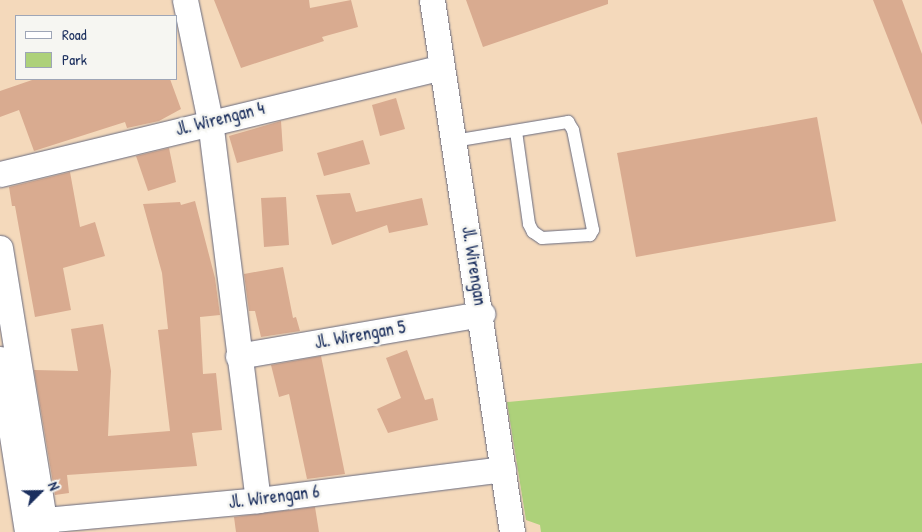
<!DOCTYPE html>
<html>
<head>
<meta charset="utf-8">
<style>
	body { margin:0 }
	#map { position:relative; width:922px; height:532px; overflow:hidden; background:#f4d9bb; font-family:"Patrick Hand",sans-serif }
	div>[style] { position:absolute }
	.green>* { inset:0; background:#add17a }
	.building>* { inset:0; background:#d9ab90 }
	.roads { filter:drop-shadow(0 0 1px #676a7f) drop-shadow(0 0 1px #676a7f) }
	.lane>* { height:12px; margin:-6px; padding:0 6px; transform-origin:6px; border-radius:6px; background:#fff }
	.street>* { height:25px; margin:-12.5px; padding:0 12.5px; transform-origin:12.5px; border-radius:12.5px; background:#fff }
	span { translate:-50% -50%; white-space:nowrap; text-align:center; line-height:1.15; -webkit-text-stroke:5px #f6f6f2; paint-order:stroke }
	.street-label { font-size:18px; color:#1b2f5e }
	.legend { position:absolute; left:15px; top:15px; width:162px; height:65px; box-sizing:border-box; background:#f6f6f2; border:1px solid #9ea6b7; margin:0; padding:6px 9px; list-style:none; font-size:15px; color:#1b2f5e }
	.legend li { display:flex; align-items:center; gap:10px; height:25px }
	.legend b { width:25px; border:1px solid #9ea6b7 }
	.north { position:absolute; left:15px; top:467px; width:50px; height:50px; -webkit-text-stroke:4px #f6f6f2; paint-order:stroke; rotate:67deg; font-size:14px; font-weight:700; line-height:20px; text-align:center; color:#1b2f5e }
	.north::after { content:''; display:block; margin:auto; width:18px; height:22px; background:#1b2f5e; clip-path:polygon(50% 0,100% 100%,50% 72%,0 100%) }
</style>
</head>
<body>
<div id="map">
	<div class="green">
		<div style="clip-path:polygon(922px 363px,922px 532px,541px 532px,540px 525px,526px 520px,507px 402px)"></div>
	</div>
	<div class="building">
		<div style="clip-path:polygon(214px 0,309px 0,310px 8px,351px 0,358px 27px,322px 37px,324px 41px,241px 68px)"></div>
		<div style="clip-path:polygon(466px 0,608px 0,608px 4px,483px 47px)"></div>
		<div style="clip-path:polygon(873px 0,902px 0,922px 54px,922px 125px)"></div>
		<div style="clip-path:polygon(35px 79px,170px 79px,181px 109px,159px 121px,127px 128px,125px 122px,34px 151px,19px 110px,0 117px,0 91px)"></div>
		<div style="clip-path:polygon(396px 98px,405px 129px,380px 136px,372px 105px)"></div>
		<div style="clip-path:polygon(817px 117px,836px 221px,636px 257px,617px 153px)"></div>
		<div style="clip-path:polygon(281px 121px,283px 151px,237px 163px,229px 136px)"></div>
		<div style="clip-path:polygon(363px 140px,370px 164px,324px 176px,317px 153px)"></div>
		<div style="clip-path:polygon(169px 148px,176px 182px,148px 191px,136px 156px)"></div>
		<div style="clip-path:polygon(70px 172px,80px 227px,95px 222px,105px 256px,63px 268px,71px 310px,35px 317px,15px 206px,12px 206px,9px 187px)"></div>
		<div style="clip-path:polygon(350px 193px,356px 212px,422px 198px,428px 225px,389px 233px,387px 225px,332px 245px,316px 195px)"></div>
		<div style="clip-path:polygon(286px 197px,289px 245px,264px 247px,261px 198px)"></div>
		<div style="clip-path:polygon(195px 201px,215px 278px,220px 315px,200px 317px,203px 374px,216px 373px,222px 430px,192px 433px,197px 466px,67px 475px,69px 493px,55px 495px,34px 370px,78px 371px,71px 329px,103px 324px,111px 371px,108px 436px,170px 431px,158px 330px,168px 329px,162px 273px,143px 204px,180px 202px,181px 205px)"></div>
		<div style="clip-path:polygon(283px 267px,293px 318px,296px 317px,300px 331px,261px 337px,255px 311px,249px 311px,244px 274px)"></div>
		<div style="clip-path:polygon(407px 350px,425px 400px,433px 398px,438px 420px,388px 433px,377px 409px,401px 398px,386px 358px)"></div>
		<div style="clip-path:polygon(321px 356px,345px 474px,307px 479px,289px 394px,279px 397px,271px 365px)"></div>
		<div style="clip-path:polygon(315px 507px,319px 532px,236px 532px,234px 517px)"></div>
	</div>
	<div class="roads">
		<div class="lane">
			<div style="left:454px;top:141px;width:116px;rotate:-9.5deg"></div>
			<div style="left:568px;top:122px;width:9px;rotate:58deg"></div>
			<div style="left:573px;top:130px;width:102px;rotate:78.7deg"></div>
			<div style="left:593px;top:230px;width:6px;rotate:121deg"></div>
			<div style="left:590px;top:235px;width:48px;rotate:176.4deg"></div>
			<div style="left:542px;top:238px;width:11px;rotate:-146deg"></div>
			<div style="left:533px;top:232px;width:9px;rotate:-117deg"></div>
			<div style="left:529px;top:224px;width:93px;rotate:-98deg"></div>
		</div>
		<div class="street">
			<div style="left:185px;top:0;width:124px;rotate:78.3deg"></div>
			<div style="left:210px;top:121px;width:382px;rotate:82.8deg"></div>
			<div style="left:432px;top:0;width:538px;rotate:81.45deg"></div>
			<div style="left:0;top:174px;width:454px;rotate:-13.6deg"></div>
			<div style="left:0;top:248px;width:288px;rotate:80.8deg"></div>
			<div style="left:238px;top:356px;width:248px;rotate:-9.8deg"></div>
			<div style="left:0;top:359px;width:175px;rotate:81.1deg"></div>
			<div style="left:44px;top:520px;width:215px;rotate:-5.3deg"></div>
			<div style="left:258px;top:500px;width:247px;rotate:-7.2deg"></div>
		</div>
	</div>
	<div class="street-label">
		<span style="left:220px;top:119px;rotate:-14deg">Jl. Wirengan 4</span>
		<span style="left:474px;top:266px;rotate:81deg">Jl. Wirengan</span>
		<span style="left:360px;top:335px;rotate:-10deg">Jl. Wirengan 5</span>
		<span style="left:274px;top:497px;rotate:-7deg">Jl. Wirengan 6</span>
	</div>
	<ul class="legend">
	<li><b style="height:6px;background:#fff"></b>Road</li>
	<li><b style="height:14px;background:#add17a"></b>Park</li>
	</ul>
	<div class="north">N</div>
</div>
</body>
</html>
